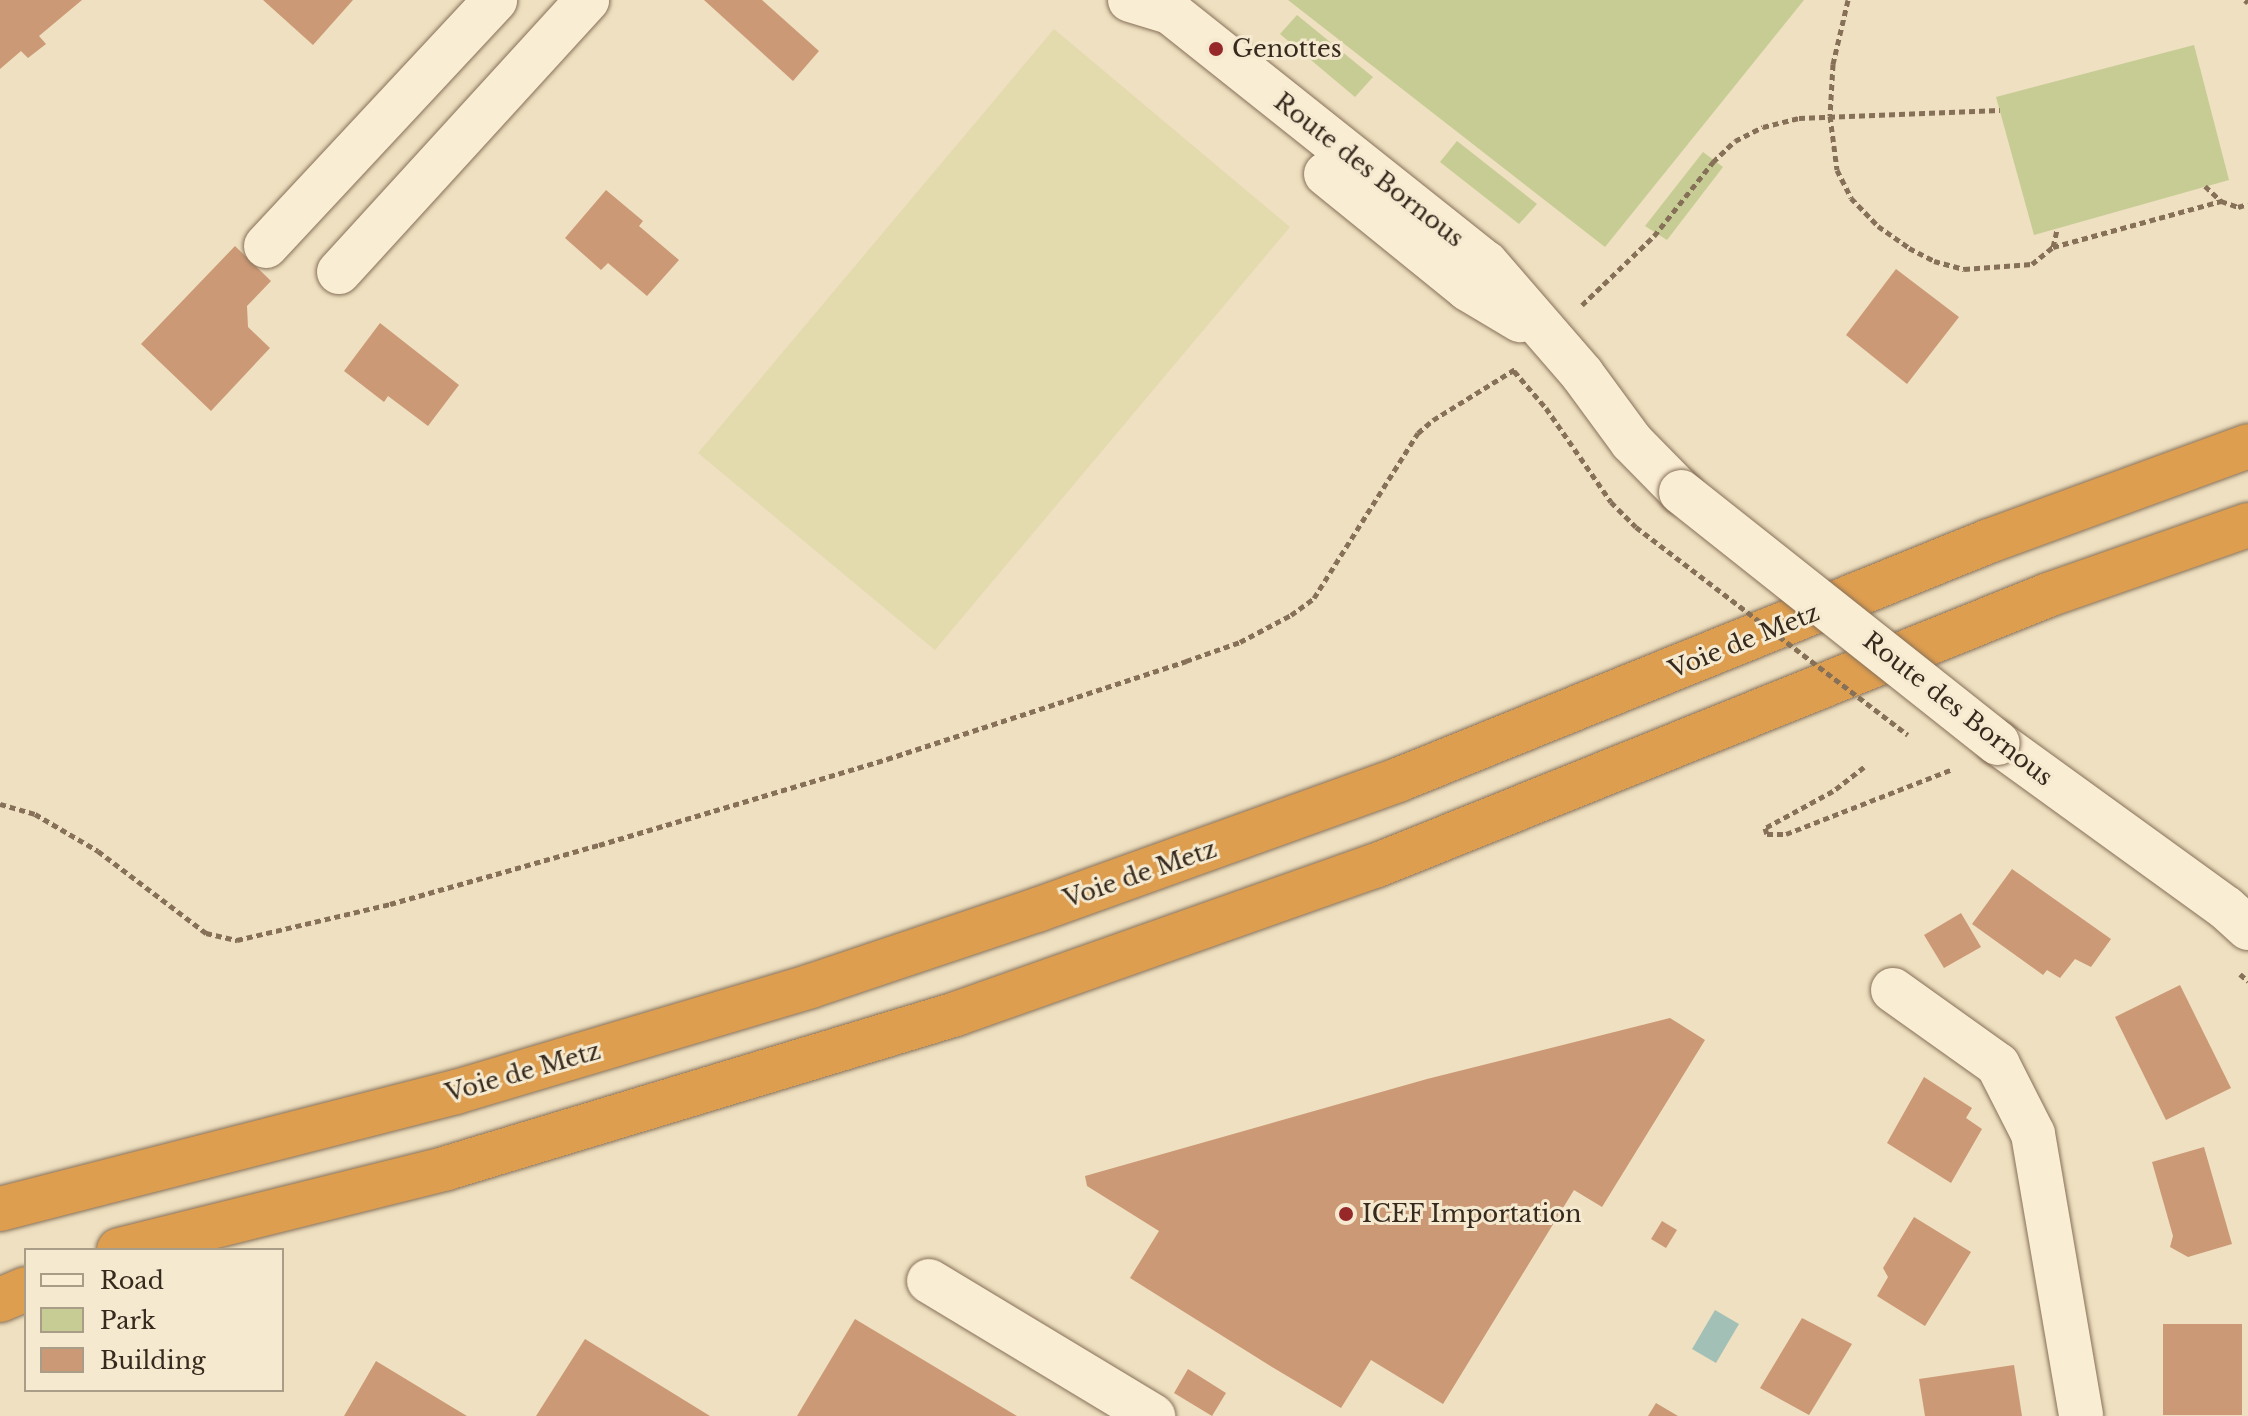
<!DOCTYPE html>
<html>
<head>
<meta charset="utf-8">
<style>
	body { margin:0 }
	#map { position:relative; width:2248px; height:1416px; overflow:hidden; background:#eee0c0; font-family:"Libre Baskerville",serif }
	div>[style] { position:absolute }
	.farmland>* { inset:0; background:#e3daae }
	.green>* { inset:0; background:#c6cc94 }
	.water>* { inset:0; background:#a3c0b7 }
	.building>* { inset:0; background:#cc9976 }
	.path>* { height:5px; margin-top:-2.5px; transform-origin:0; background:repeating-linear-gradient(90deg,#877058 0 6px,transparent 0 10px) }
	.roads { filter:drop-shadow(0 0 2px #877058) drop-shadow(0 0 2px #877058) }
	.minor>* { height:44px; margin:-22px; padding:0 22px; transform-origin:22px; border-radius:22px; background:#f9edd3 }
	.highway>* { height:44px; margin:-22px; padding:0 22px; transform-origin:22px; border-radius:22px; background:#de9e50 }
	.path-bridge>* { height:5px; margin-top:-2.5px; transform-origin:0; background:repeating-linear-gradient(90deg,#877058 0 6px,transparent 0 10px) }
	.bridges { filter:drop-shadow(0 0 2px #877058) drop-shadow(0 0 2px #877058) }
	.minor-bridge>* { height:44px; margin:-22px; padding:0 22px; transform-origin:22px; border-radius:22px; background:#f9edd3 }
	.dots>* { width:22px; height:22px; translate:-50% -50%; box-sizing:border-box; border:4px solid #f5ead0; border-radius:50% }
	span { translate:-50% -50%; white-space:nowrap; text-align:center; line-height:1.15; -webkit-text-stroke:6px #f5ead0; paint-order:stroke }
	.poi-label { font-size:24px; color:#36291d }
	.left { translate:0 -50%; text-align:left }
	.street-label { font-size:24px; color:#36291d }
	.legend { position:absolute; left:24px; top:1248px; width:260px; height:144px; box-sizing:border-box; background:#f5ead0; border:2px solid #a99d88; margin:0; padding:10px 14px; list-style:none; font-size:24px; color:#36291d }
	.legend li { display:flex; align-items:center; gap:16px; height:40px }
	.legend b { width:40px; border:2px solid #a99d88 }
</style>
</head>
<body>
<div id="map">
	<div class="farmland">
		<div style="clip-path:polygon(1054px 29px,1290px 227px,935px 650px,698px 453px)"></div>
	</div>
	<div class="green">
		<div style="clip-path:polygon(1288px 0,1804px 0,1605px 247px)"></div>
		<div style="clip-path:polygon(1297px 15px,1373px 77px,1355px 97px,1280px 34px)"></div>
		<div style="clip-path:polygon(2194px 45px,2229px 180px,2034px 235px,1996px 97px)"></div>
		<div style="clip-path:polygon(1457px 141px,1537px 204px,1519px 224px,1440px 162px)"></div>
		<div style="clip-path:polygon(1703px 152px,1723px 167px,1667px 240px,1645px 226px)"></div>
	</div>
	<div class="water">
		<div style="clip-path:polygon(1715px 1310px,1739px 1324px,1716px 1363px,1692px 1349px)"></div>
	</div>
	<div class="building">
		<div style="clip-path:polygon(0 0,82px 0,39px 36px,46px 44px,28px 58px,21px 51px,0 69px)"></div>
		<div style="clip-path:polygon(263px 0,353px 0,313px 45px)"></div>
		<div style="clip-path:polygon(704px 0,762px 0,819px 51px,793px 81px)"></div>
		<div style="clip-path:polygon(606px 190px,643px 221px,639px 226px,679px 260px,647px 296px,608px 263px,601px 270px,565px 238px)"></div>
		<div style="clip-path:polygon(235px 246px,271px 281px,247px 306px,248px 327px,270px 348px,211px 411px,141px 344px)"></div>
		<div style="clip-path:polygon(1896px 269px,1959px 317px,1907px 384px,1846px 335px)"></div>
		<div style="clip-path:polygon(380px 323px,459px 385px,428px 426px,388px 396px,384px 402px,344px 371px)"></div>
		<div style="clip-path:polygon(2012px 869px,2111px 939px,2091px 967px,2075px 959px,2060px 978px,2047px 970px,2043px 975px,1972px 924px)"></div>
		<div style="clip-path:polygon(1961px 913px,1981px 947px,1944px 968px,1924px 935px)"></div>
		<div style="clip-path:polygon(2180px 985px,2231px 1088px,2166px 1120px,2115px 1017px)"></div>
		<div style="clip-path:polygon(1670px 1018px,1705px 1040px,1602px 1207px,1574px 1190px,1443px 1404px,1371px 1360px,1341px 1408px,1272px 1367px,1130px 1278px,1159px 1231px,1087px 1186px,1085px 1176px,1427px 1079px)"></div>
		<div style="clip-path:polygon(1924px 1077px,1972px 1108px,1966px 1118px,1982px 1129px,1951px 1183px,1887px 1143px)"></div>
		<div style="clip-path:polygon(2204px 1147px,2232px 1244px,2188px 1257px,2170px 1247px,2173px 1236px,2152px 1162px)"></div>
		<div style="clip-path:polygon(1914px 1217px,1971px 1252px,1925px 1326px,1877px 1296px,1888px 1277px,1883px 1268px)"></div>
		<div style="clip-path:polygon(1662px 1221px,1677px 1230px,1666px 1248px,1651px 1239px)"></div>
		<div style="clip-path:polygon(1802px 1318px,1852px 1344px,1809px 1415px,1760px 1388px)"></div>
		<div style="clip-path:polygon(855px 1319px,1017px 1416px,797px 1416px)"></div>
		<div style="clip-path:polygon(2163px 1324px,2242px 1324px,2242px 1415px,2163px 1415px)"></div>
		<div style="clip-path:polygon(585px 1339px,710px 1416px,536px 1416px)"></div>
		<div style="clip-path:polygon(376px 1361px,447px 1404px,467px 1416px,344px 1416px)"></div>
		<div style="clip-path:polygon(2014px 1365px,2022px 1416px,1925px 1416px,1919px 1379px)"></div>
		<div style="clip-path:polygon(1188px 1369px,1226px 1393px,1212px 1416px,1174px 1393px)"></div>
		<div style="clip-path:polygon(1656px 1403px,1678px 1416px,1648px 1416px)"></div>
	</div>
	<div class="path">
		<div style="left:1848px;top:0;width:66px;rotate:103.2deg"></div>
		<div style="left:1833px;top:64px;width:52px;rotate:93.3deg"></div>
		<div style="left:1830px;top:116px;width:54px;rotate:82.6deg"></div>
		<div style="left:1837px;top:170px;width:31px;rotate:63deg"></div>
		<div style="left:1851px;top:198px;width:39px;rotate:46deg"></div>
		<div style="left:1878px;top:226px;width:38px;rotate:35deg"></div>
		<div style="left:1909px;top:248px;width:28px;rotate:27deg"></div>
		<div style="left:1934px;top:261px;width:31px;rotate:15deg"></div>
		<div style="left:1964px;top:269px;width:68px;rotate:-4.2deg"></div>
		<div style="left:2032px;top:264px;width:27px;rotate:-39deg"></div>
		<div style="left:2053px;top:247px;width:18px;rotate:-77deg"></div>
		<div style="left:2245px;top:0;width:4px;rotate:45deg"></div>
		<div style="left:2205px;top:186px;width:22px;rotate:43deg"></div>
		<div style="left:2221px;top:201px;width:18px;rotate:19deg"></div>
		<div style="left:2238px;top:207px;width:10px;rotate:-17deg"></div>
		<div style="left:2053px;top:247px;width:174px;rotate:-15.3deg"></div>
		<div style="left:1582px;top:305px;width:100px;rotate:-43.8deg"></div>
		<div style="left:1654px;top:236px;width:95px;rotate:-51.4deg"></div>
		<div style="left:1713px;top:162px;width:30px;rotate:-44deg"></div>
		<div style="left:1735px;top:141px;width:31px;rotate:-27deg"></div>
		<div style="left:1763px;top:127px;width:37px;rotate:-14deg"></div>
		<div style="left:1799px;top:118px;width:201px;rotate:-2.3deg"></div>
		<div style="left:1514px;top:371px;width:49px;rotate:49.1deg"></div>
		<div style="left:1546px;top:408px;width:114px;rotate:55.3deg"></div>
		<div style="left:1611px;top:502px;width:35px;rotate:45deg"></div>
		<div style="left:1864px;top:767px;width:39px;rotate:142deg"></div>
		<div style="left:1833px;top:791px;width:77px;rotate:151.4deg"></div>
		<div style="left:1765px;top:828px;width:6px;rotate:72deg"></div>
		<div style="left:1767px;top:834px;width:19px"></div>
		<div style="left:1786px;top:834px;width:179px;rotate:-21.3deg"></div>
		<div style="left:0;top:804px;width:36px;rotate:16deg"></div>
		<div style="left:35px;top:814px;width:73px;rotate:30.4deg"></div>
		<div style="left:98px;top:851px;width:136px;rotate:37.2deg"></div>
		<div style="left:206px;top:933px;width:32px;rotate:13deg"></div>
		<div style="left:237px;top:940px;width:157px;rotate:-13.2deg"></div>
		<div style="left:390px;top:904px;width:217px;rotate:-15.8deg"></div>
		<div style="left:599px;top:845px;width:301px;rotate:-16.6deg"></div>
		<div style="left:887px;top:759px;width:315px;rotate:-18.1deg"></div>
		<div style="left:1186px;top:661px;width:57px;rotate:-19.4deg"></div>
		<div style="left:1240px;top:642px;width:58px;rotate:-27.9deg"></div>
		<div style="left:1291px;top:615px;width:29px;rotate:-36deg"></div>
		<div style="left:1314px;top:598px;width:195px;rotate:-57.8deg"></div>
		<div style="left:1418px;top:433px;width:20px;rotate:-41deg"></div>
		<div style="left:1433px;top:420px;width:99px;rotate:-31.8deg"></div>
		<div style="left:2240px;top:974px;width:11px;rotate:41deg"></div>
	</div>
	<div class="roads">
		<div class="minor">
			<div style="left:1130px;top:0;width:42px;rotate:16.7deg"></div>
			<div style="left:1170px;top:12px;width:404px;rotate:38.5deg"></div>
			<div style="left:1486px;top:263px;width:147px;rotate:49.1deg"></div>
			<div style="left:1582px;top:374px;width:84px;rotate:53.7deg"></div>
			<div style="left:1632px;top:442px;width:70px;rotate:45.6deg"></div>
			<div style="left:1326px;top:174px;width:183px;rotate:39deg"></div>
			<div style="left:1468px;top:289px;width:61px;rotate:30.8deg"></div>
			<div style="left:266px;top:246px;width:336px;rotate:-47deg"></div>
			<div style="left:339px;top:272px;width:368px;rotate:-47.6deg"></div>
			<div style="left:1998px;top:743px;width:281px;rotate:35.9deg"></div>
			<div style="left:2226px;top:908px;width:30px;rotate:42deg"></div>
			<div style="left:1893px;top:990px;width:129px;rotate:35.5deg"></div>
			<div style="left:1998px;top:1065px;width:77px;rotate:63.1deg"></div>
			<div style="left:2033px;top:1134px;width:286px;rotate:80.3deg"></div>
			<div style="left:929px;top:1281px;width:262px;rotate:31.1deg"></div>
		</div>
		<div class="highway">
			<div style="left:0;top:1209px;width:471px;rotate:-14.4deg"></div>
			<div style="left:456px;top:1092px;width:370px;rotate:-16.6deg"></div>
			<div style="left:811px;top:986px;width:238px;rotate:-18.6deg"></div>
			<div style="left:1037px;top:910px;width:384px;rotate:-19.8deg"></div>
			<div style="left:1398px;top:780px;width:637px;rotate:-22.02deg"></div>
			<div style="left:1989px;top:541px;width:276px;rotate:-20.1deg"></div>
			<div style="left:119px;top:1250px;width:338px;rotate:-14deg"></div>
			<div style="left:447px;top:1168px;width:532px;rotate:-16.83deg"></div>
			<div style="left:956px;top:1014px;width:444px;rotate:-19.5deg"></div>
			<div style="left:1375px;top:866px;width:726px;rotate:-21.93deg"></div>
			<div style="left:2048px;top:595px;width:212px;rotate:-19.3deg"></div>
			<div style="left:0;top:1300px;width:28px;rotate:-23deg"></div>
		</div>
	</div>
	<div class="path-bridge">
		<div style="left:1636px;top:527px;width:342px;rotate:37.4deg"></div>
	</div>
	<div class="bridges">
		<div class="minor-bridge">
			<div style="left:1681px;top:492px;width:404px;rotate:38.4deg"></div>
		</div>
	</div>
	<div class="dots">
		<div style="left:1216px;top:49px;background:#96282a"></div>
		<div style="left:1346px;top:1214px;background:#96282a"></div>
	</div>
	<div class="poi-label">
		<span class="left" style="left:1232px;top:49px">Genottes</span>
		<span class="left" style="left:1362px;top:1214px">ICEF Importation</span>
	</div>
	<div class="street-label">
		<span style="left:1369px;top:170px;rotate:38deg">Route des Bornous</span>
		<span style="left:1744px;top:641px;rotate:-22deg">Voie de Metz</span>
		<span style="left:1958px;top:709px;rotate:38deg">Route des Bornous</span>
		<span style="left:1140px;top:874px;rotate:-19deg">Voie de Metz</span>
		<span style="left:523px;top:1072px;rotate:-16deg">Voie de Metz</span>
	</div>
	<ul class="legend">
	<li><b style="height:10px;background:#f9edd3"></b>Road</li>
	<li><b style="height:22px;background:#c6cc94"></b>Park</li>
	<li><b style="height:22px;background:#cc9976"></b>Building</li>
	</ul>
</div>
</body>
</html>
